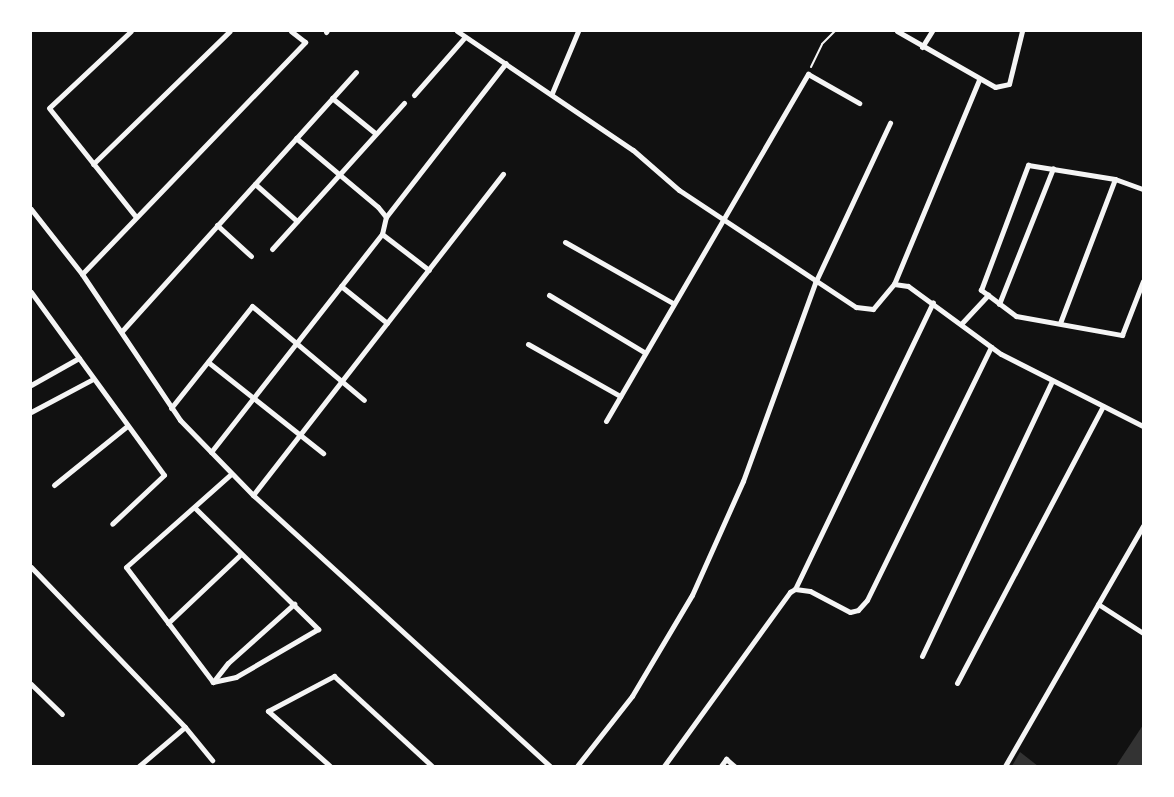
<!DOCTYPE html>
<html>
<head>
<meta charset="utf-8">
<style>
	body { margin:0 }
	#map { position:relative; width:1174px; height:797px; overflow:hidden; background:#111; font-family:Figtree,sans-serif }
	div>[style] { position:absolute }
	.water>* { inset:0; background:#333 }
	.path>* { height:2px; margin:-1px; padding:0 1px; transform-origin:1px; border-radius:1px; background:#f5f5f5 }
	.minor>* { height:5px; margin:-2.5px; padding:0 2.5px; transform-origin:2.5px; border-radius:2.5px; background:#f5f5f5 }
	span { translate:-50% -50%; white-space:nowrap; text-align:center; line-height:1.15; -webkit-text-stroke:4px #fff; paint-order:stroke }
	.frame { position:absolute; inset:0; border:32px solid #fff; pointer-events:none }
</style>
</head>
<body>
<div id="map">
	<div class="water">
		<div style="clip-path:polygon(1143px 725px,1143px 766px,1116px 766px)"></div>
		<div style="clip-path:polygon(1020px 752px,1038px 766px,1012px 766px)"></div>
	</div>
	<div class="path">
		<div style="left:811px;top:67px;width:25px;rotate:-64deg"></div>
		<div style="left:822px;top:44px;width:18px;rotate:-45deg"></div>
	</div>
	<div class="minor">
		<div style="left:131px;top:31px;width:112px;rotate:136.8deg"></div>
		<div style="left:49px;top:108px;width:139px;rotate:51.4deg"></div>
		<div style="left:457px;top:31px;width:212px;rotate:34.1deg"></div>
		<div style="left:633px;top:150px;width:61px;rotate:41deg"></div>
		<div style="left:679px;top:190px;width:212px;rotate:33.5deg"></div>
		<div style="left:856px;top:307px;width:17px;rotate:7deg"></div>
		<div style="left:873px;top:309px;width:33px;rotate:-50deg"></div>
		<div style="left:894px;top:284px;width:14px;rotate:8deg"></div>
		<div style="left:908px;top:286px;width:115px;rotate:36.2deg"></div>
		<div style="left:1001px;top:354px;width:159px;rotate:26.9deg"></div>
		<div style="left:897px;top:31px;width:113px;rotate:29.7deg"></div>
		<div style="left:995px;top:87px;width:14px;rotate:-12deg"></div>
		<div style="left:1009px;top:84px;width:55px;rotate:-76.2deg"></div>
		<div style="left:326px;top:32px;width:1px;rotate:-45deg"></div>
		<div style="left:922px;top:47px;width:19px;rotate:-58deg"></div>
		<div style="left:552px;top:93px;width:67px;rotate:-67.2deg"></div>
		<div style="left:414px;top:95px;width:77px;rotate:-48.7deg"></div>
		<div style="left:332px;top:98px;width:55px;rotate:39.1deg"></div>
		<div style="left:296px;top:138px;width:107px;rotate:40.1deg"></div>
		<div style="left:378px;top:207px;width:13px;rotate:51deg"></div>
		<div style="left:93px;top:164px;width:191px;rotate:-44.2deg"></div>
		<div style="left:255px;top:184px;width:56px;rotate:41.4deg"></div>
		<div style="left:31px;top:209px;width:83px;rotate:51.9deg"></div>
		<div style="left:82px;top:274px;width:176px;rotate:56.1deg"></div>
		<div style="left:180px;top:420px;width:105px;rotate:45.8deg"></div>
		<div style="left:253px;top:495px;width:402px;rotate:42.4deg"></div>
		<div style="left:217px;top:225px;width:46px;rotate:42.4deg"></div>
		<div style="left:382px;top:234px;width:59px;rotate:37.5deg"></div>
		<div style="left:565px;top:242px;width:124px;rotate:29.5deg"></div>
		<div style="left:272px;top:249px;width:197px;rotate:-47.9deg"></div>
		<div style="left:82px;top:274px;width:322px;rotate:-46.1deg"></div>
		<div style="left:305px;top:42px;width:18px;rotate:-142deg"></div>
		<div style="left:894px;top:284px;width:221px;rotate:-67.4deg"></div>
		<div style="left:341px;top:286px;width:59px;rotate:38.8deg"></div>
		<div style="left:31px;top:292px;width:226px;rotate:54deg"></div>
		<div style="left:164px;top:475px;width:71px;rotate:136.7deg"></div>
		<div style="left:549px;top:295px;width:111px;rotate:31deg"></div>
		<div style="left:988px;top:295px;width:35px;rotate:37deg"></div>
		<div style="left:1016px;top:316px;width:108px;rotate:10.2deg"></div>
		<div style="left:1122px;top:335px;width:58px;rotate:-68.7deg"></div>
		<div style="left:999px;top:304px;width:146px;rotate:-68.3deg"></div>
		<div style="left:1060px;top:323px;width:154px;rotate:-69.1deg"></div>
		<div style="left:961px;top:324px;width:40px;rotate:-47deg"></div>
		<div style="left:988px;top:295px;width:9px;rotate:-144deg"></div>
		<div style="left:981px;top:290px;width:134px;rotate:-69.4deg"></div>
		<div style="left:1028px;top:165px;width:88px;rotate:9.1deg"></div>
		<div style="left:1115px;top:179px;width:30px;rotate:20deg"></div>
		<div style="left:122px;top:331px;width:349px;rotate:-47.9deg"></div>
		<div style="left:528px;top:344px;width:106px;rotate:29.5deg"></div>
		<div style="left:208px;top:362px;width:147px;rotate:38.4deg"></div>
		<div style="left:31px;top:385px;width:55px;rotate:-29.4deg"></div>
		<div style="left:171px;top:408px;width:130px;rotate:-51.5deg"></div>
		<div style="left:252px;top:306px;width:146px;rotate:40deg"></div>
		<div style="left:31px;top:412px;width:70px;rotate:-28deg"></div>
		<div style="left:606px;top:421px;width:402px;rotate:-59.8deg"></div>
		<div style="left:808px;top:74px;width:59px;rotate:29.6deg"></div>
		<div style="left:211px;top:452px;width:277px;rotate:-51.9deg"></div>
		<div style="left:382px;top:234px;width:17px;rotate:-77deg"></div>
		<div style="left:386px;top:217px;width:195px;rotate:-52.1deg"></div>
		<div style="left:54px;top:485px;width:94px;rotate:-38.9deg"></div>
		<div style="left:253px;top:495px;width:407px;rotate:-52.1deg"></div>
		<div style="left:195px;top:508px;width:173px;rotate:44.5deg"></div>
		<div style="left:318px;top:629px;width:95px;rotate:149.7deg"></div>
		<div style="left:236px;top:677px;width:24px;rotate:168deg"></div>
		<div style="left:31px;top:567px;width:222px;rotate:46.1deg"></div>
		<div style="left:185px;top:727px;width:43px;rotate:50.7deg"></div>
		<div style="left:795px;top:589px;width:318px;rotate:-64.3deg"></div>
		<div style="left:1098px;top:604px;width:54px;rotate:32.8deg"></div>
		<div style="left:168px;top:623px;width:99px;rotate:-43.4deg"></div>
		<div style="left:922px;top:656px;width:304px;rotate:-64.7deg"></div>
		<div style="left:213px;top:682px;width:144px;rotate:-127.1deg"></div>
		<div style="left:126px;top:567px;width:140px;rotate:-41.5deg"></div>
		<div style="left:213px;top:682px;width:24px;rotate:-52deg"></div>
		<div style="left:228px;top:663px;width:89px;rotate:-41.8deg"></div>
		<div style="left:957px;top:683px;width:313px;rotate:-62.2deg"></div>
		<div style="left:31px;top:684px;width:43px;rotate:44.1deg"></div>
		<div style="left:139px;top:766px;width:60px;rotate:-40.3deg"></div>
		<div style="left:330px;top:766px;width:83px;rotate:-138.4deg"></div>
		<div style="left:268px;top:711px;width:75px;rotate:-27.9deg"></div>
		<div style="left:334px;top:676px;width:133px;rotate:42.6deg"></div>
		<div style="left:577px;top:766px;width:89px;rotate:-51.8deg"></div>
		<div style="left:632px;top:696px;width:117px;rotate:-59.3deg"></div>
		<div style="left:692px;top:595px;width:125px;rotate:-65.9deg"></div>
		<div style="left:743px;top:481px;width:211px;rotate:-70deg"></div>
		<div style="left:815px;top:283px;width:177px;rotate:-64.9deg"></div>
		<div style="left:664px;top:766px;width:215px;rotate:-54.1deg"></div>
		<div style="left:790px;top:592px;width:6px;rotate:-31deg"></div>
		<div style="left:795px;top:589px;width:15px;rotate:8deg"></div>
		<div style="left:810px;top:591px;width:45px;rotate:27.7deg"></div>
		<div style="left:850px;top:612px;width:8px;rotate:-14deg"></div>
		<div style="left:858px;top:610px;width:13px;rotate:-48deg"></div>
		<div style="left:867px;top:600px;width:282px;rotate:-63.9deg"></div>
		<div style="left:721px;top:766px;width:9px;rotate:-54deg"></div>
		<div style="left:726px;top:759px;width:11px;rotate:41deg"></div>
		<div style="left:1005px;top:766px;width:277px;rotate:-60.1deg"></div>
	</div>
	<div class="frame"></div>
</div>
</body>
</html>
